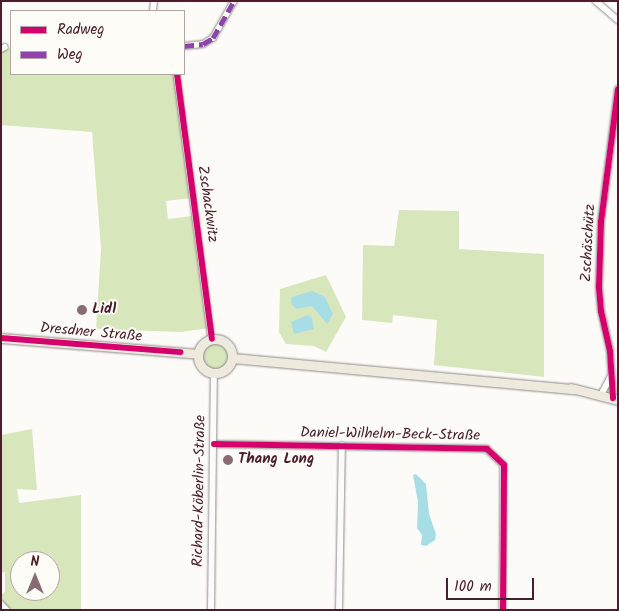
<!DOCTYPE html>
<html>
<head>
<meta charset="utf-8">
<style>
	body { margin:0 }
	#map { position:relative; width:619px; height:611px; overflow:hidden; background:#fcfbf8; font-family:Kalam,sans-serif }
	div>[style] { position:absolute }
	.green>* { inset:0; background:#d8e6bc }
	.round { border-radius:50% }
	.water>* { inset:0; background:#a7dee6 }
	.roads { filter:drop-shadow(0 0 1px #928a8b) drop-shadow(0 0 1px #928a8b) }
	.street>* { height:5.5px; margin:-2.75px; padding:0 2.75px; transform-origin:2.75px; border-radius:2.75px; background:#fbfbf9 }
	.primary>* { height:9px; margin:-4.5px; padding:0 4.5px; transform-origin:4.5px; border-radius:4.5px; background:#eeeadd }
	.primary>.ring { margin:-4.5px; padding:0; box-sizing:content-box; background:none; border:9px solid #eeeadd; border-radius:50% }
	.quiet>* { height:5px; margin-top:-2.5px; transform-origin:0; background:repeating-linear-gradient(90deg,#8e44ad 0 10px,transparent 0 15px) }
	.cycleway>* { height:6px; margin:-3px; padding:0 3px; transform-origin:3px; border-radius:3px; background:#d6006c }
	.dots>* { width:14px; height:14px; translate:-50% -50%; box-sizing:border-box; border:2px solid #fdfcf7; border-radius:50% }
	span { translate:-50% -50%; white-space:nowrap; text-align:center; line-height:1.15; -webkit-text-stroke:4px #fdfcf7; paint-order:stroke }
	.street-label { font-size:15px; color:#4a1f2b }
	.poi-label { font-size:15px; color:#4a1f2b; font-weight:700 }
	.left { translate:0 -50%; text-align:left }
	.frame { position:absolute; inset:0; border:2px solid #4a1f2b; pointer-events:none }
	.legend { position:absolute; left:10px; top:10px; width:175px; height:65px; box-sizing:border-box; background:#fdfcf7; border:1px solid #b5a4a5; margin:0; padding:6px 9px; list-style:none; font-size:15px; color:#4a1f2b }
	.legend li { display:flex; align-items:center; gap:10px; height:25px }
	.legend b { width:25px; border:1px solid #b5a4a5 }
	.north { position:absolute; left:10px; top:551px; width:50px; height:50px; box-sizing:border-box; background:#fdfcf7; border:1px solid #b5a4a5; border-radius:50%; rotate:0deg; font-size:14px; font-weight:700; line-height:20px; text-align:center; color:#4a1f2b }
	.north::after { content:''; display:block; margin:auto; width:18px; height:22px; background:#886c73; clip-path:polygon(50% 0,100% 100%,50% 72%,0 100%) }
	.scale { position:absolute; left:446px; top:578px; width:88px; height:22px; box-sizing:border-box; border:2px solid #4a1f2b; border-top:0; padding-left:6px; font-size:15px; line-height:18px; white-space:nowrap; color:#4a1f2b; -webkit-text-stroke:4px #fdfcf7; paint-order:stroke }
</style>
</head>
<body>
<div id="map">
	<div class="green">
		<div style="clip-path:polygon(11px 48px,11px 74px,174px 74px,191px 198px,166px 201px,168px 219px,192px 216px,209px 328px,180px 332px,96px 329px,101px 249px,92px 132px,1px 125px,1px 51px)"></div>
		<div style="clip-path:polygon(399px 210px,459px 211px,459px 249px,544px 254px,544px 377px,434px 365px,437px 320px,393px 315px,392px 323px,362px 320px,363px 245px,394px 246px)"></div>
		<div style="clip-path:polygon(326px 275px,346px 317px,326px 352px,314px 346px,286px 344px,279px 332px,280px 289px)"></div>
		<div class="round" style="left:202px;top:343px;width:26px;height:26px"></div>
		<div style="clip-path:polygon(evenodd,32px 429px,37px 490px,17px 489px,19px 503px,81px 495px,81px 610px,9px 610px,1px 602px,1px 595px,5px 592px,5px 572px,1px 573px,1px 435px,32px 429px,20px 561px,50px 561px,50px 591px,20px 591px,20px 561px)"></div>
	</div>
	<div class="water">
		<div style="clip-path:polygon(312px 291px,325px 297px,333px 314px,327px 324px,312px 306px,296px 309px,291px 303px,292px 297px)"></div>
		<div style="clip-path:polygon(308px 315px,312px 318px,314px 329px,294px 334px,291px 322px)"></div>
		<div style="clip-path:polygon(416px 474px,426px 484px,429px 514px,436px 534px,435px 540px,426px 546px,421px 545px,422px 535px,417px 528px,418px 502px,413px 475px)"></div>
	</div>
	<div class="roads">
		<div class="street">
			<div style="left:596px;top:1px;width:29px;rotate:41deg"></div>
			<div style="left:153px;top:11px;width:10px;rotate:-84deg"></div>
			<div style="left:184px;top:46px;width:19px;rotate:-6deg"></div>
			<div style="left:203px;top:44px;width:12px;rotate:-31deg"></div>
			<div style="left:213px;top:38px;width:43px;rotate:-60.4deg"></div>
			<div style="left:1px;top:49px;width:4px;rotate:-27deg"></div>
			<div style="left:177px;top:74px;width:267px;rotate:82.5deg"></div>
			<div style="left:601px;top:395px;width:21px;rotate:-62deg"></div>
			<div style="left:613px;top:398px;width:47px;rotate:-93.7deg"></div>
			<div style="left:610px;top:351px;width:41px;rotate:-102.7deg"></div>
			<div style="left:601px;top:311px;width:25px;rotate:-95deg"></div>
			<div style="left:599px;top:286px;width:64px;rotate:-88.2deg"></div>
			<div style="left:601px;top:222px;width:134px;rotate:-82.7deg"></div>
			<div style="left:214px;top:444px;width:273px;rotate:1deg"></div>
			<div style="left:487px;top:449px;width:23px;rotate:43deg"></div>
			<div style="left:504px;top:465px;width:145px;rotate:90.4deg"></div>
			<div style="left:1px;top:604px;width:8px;rotate:45deg"></div>
			<div style="left:211px;top:610px;width:237px;rotate:-89.3deg"></div>
			<div style="left:339px;top:610px;width:164px;rotate:-89deg"></div>
		</div>
		<div class="primary">
			<div style="left:1px;top:338px;width:198px;rotate:4.6deg"></div>
			<div class="ring" style="left:198px;top:339px;width:25px;height:25px"></div>
			<div style="left:232px;top:358px;width:344px;rotate:5.2deg"></div>
			<div style="left:571px;top:388px;width:49px;rotate:14.3deg"></div>
		</div>
	</div>
	<div class="quiet">
		<div style="left:184px;top:46px;width:19px;rotate:-6deg"></div>
		<div style="left:203px;top:44px;width:12px;rotate:-31deg"></div>
		<div style="left:213px;top:38px;width:43px;rotate:-60.4deg"></div>
	</div>
	<div class="cycleway">
		<div style="left:177px;top:74px;width:267px;rotate:82.5deg"></div>
		<div style="left:1px;top:338px;width:180px;rotate:4.5deg"></div>
		<div style="left:613px;top:398px;width:47px;rotate:-93.7deg"></div>
		<div style="left:610px;top:351px;width:41px;rotate:-102.7deg"></div>
		<div style="left:601px;top:311px;width:25px;rotate:-95deg"></div>
		<div style="left:599px;top:286px;width:64px;rotate:-88.2deg"></div>
		<div style="left:601px;top:222px;width:134px;rotate:-82.7deg"></div>
		<div style="left:214px;top:444px;width:273px;rotate:1deg"></div>
		<div style="left:487px;top:449px;width:23px;rotate:43deg"></div>
		<div style="left:504px;top:465px;width:145px;rotate:90.4deg"></div>
	</div>
	<div class="dots">
		<div style="left:82px;top:310px;background:#886c73"></div>
		<div style="left:228px;top:460px;background:#886c73"></div>
	</div>
	<div class="street-label">
		<span style="left:207px;top:204px;rotate:82deg">Zschackwitz</span>
		<span style="left:589px;top:243px;rotate:-87deg">Zschäschütz</span>
		<span style="left:91px;top:333px;rotate:5deg">Dresdner Straße</span>
		<span style="left:390px;top:435px;rotate:1deg">Daniel-Wilhelm-Beck-Straße</span>
		<span style="left:200px;top:491px;rotate:-89deg">Richard-Köberlin-Straße</span>
	</div>
	<div class="poi-label">
		<span class="left" style="left:92px;top:310px">Lidl</span>
		<span class="left" style="left:238px;top:460px">Thang Long</span>
	</div>
	<div class="frame"></div>
	<ul class="legend">
	<li><b style="height:6px;background:#d6006c"></b>Radweg</li>
	<li><b style="height:6px;background:#8e44ad"></b>Weg</li>
	</ul>
	<div class="north">N</div>
	<div class="scale">100 m</div>
</div>
</body>
</html>
